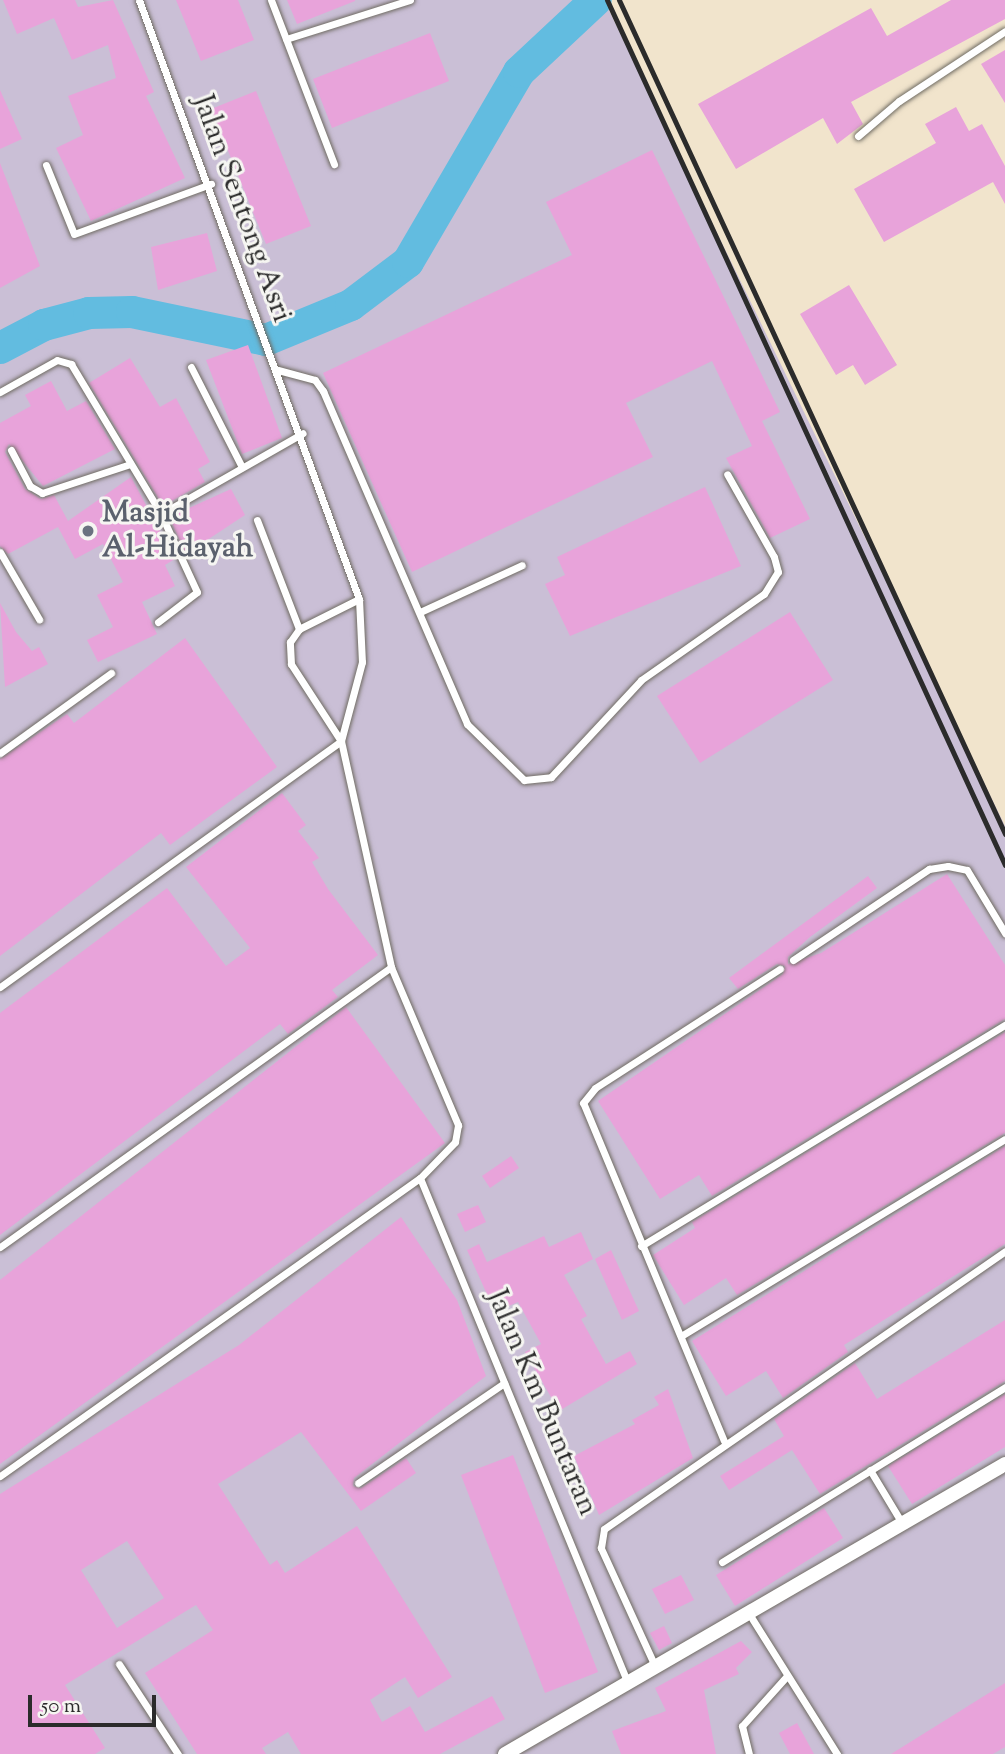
<!DOCTYPE html>
<html>
<head>
<meta charset="utf-8">
<style>
	body { margin:0 }
	#map { position:relative; width:1005px; height:1754px; overflow:hidden; background:#f1e4cc; font-family:"Sorts Mill Goudy",serif }
	div>[style] { position:absolute }
	.industrial>* { inset:0; background:#cabfd6 }
	.river>* { height:32px; margin:-16px; padding:0 16px; transform-origin:16px; border-radius:16px; background:#62bce0 }
	.building>* { inset:0; background:#e8a3da }
	.roads { filter:drop-shadow(0 0 2px #706c63) drop-shadow(0 0 2px #706c63) }
	.lane>* { height:7px; margin:-3.5px; padding:0 3.5px; transform-origin:3.5px; border-radius:3.5px; background:#fff }
	.street>* { height:14px; margin:-7px; padding:0 7px; transform-origin:7px; border-radius:7px; background:#fff }
	.rail>* { height:5px; margin:-2.5px; padding:0 2.5px; transform-origin:2.5px; border-radius:2.5px; background:#2b2b2b }
	.dots>* { width:19px; height:19px; translate:-50% -50%; box-sizing:border-box; border:4px solid #f6f6f2; border-radius:50% }
	span { translate:-50% -50%; white-space:nowrap; text-align:center; line-height:1.15; -webkit-text-stroke:6px #f6f6f2; paint-order:stroke }
	.street-label { font-size:30px; color:#2b2b2b }
	.worship-label { font-size:30px; color:#5b616d; font-weight:700 }
	.left { translate:0 -50%; text-align:left }
	.scale { position:absolute; left:28px; top:1695px; width:128px; height:32px; box-sizing:border-box; border:4px solid #2b2b2b; border-top:0; padding-left:9px; font-size:21px; line-height:24px; white-space:nowrap; color:#2b2b2b; -webkit-text-stroke:5px #f6f6f2; paint-order:stroke }
</style>
</head>
<body>
<div id="map">
	<div class="industrial">
		<div style="clip-path:polygon(0 0,604px 0,1005px 826px,1005px 1754px,0 1754px)"></div>
	</div>
	<div class="river">
		<div style="left:0;top:348px;width:50px;rotate:-27.6deg"></div>
		<div style="left:44px;top:325px;width:47px;rotate:-14.9deg"></div>
		<div style="left:89px;top:313px;width:43px;rotate:-1.3deg"></div>
		<div style="left:132px;top:312px;width:137px;rotate:11.8deg"></div>
		<div style="left:266px;top:340px;width:92px;rotate:-22.4deg"></div>
		<div style="left:351px;top:305px;width:71px;rotate:-37deg"></div>
		<div style="left:408px;top:262px;width:220px;rotate:-59.7deg"></div>
		<div style="left:519px;top:72px;width:105px;rotate:-43.1deg"></div>
	</div>
	<div class="building">
		<div style="clip-path:polygon(3px 0,75px 0,78px 7px,113px 0,154px 92px,146px 96px,185px 178px,91px 221px,56px 148px,83px 135px,68px 96px,116px 78px,108px 45px,72px 60px,54px 18px,17px 34px)"></div>
		<div style="clip-path:polygon(176px 0,238px 0,254px 40px,201px 61px)"></div>
		<div style="clip-path:polygon(287px 0,355px 0,355px 1px,297px 24px)"></div>
		<div style="clip-path:polygon(951px 0,1005px 0,1005px 19px,851px 102px,863px 124px,837px 144px,823px 118px,736px 169px,698px 104px,871px 8px,887px 36px)"></div>
		<div style="clip-path:polygon(430px 33px,449px 81px,332px 128px,313px 79px)"></div>
		<div style="clip-path:polygon(1005px 50px,1005px 103px,981px 64px)"></div>
		<div style="clip-path:polygon(0 90px,22px 139px,0 149px)"></div>
		<div style="clip-path:polygon(256px 91px,311px 226px,266px 244px,211px 109px)"></div>
		<div style="clip-path:polygon(956px 107px,969px 131px,982px 124px,1005px 166px,1005px 204px,993px 182px,884px 242px,854px 189px,936px 143px,925px 124px)"></div>
		<div style="clip-path:polygon(652px 150px,780px 412px,762px 421px,810px 519px,770px 538px,726px 458px,752px 446px,712px 361px,626px 403px,653px 457px,412px 572px,323px 373px,572px 255px,546px 202px)"></div>
		<div style="clip-path:polygon(0 163px,40px 266px,0 288px)"></div>
		<div style="clip-path:polygon(207px 233px,217px 271px,158px 290px,151px 247px)"></div>
		<div style="clip-path:polygon(849px 285px,897px 365px,865px 385px,853px 365px,836px 375px,800px 314px)"></div>
		<div style="clip-path:polygon(248px 345px,282px 438px,242px 454px,206px 360px)"></div>
		<div style="clip-path:polygon(130px 358px,160px 407px,176px 398px,210px 462px,198px 469px,205px 482px,163px 506px,89px 383px)"></div>
		<div style="clip-path:polygon(51px 381px,67px 411px,86px 401px,115px 449px,43px 486px,9px 444px,5px 452px,25px 489px,41px 499px,54px 495px,68px 521px,131px 477px,175px 559px,165px 565px,175px 586px,142px 602px,157px 634px,98px 662px,87px 640px,113px 627px,97px 595px,123px 582px,103px 544px,75px 559px,58px 527px,8px 554px,0 546px,0 423px,31px 406px,25px 395px)"></div>
		<div style="clip-path:polygon(705px 487px,741px 566px,570px 636px,545px 584px,565px 575px,557px 557px)"></div>
		<div style="clip-path:polygon(231px 489px,245px 515px,186px 554px,169px 517px)"></div>
		<div style="clip-path:polygon(0 603px,16px 632px,32px 651px,39px 647px,48px 664px,5px 687px)"></div>
		<div style="clip-path:polygon(790px 612px,833px 680px,700px 763px,657px 696px)"></div>
		<div style="clip-path:polygon(185px 638px,277px 767px,170px 845px,161px 833px,0 956px,0 759px,67px 714px,74px 723px)"></div>
		<div style="clip-path:polygon(282px 793px,306px 825px,298px 831px,319px 858px,312px 862px,328px 889px,378px 955px,332px 990px,338px 997px,288px 1034px,280px 1024px,0 1235px,0 1013px,167px 888px,226px 966px,250px 948px,186px 867px)"></div>
		<div style="clip-path:polygon(947px 874px,1005px 965px,1005px 1019px,712px 1196px,699px 1175px,660px 1199px,598px 1101px,783px 974px,785px 966px,777px 964px,738px 989px,729px 978px,868px 876px,877px 888px,810px 937px,788px 957px,788px 964px,821px 953px)"></div>
		<div style="clip-path:polygon(346px 1007px,445px 1143px,0 1464px,0 1280px)"></div>
		<div style="clip-path:polygon(1005px 1032px,1005px 1133px,737px 1295px,726px 1278px,684px 1305px,653px 1255px,695px 1228px,692px 1222px)"></div>
		<div style="clip-path:polygon(1005px 1146px,1005px 1244px,844px 1345px,848px 1352px,783px 1398px,766px 1371px,726px 1396px,692px 1341px)"></div>
		<div style="clip-path:polygon(511px 1156px,519px 1168px,490px 1188px,482px 1176px)"></div>
		<div style="clip-path:polygon(478px 1205px,486px 1222px,465px 1232px,457px 1214px)"></div>
		<div style="clip-path:polygon(evenodd,401px 1217px,457px 1300px,486px 1376px,354px 1478px,353px 1486px,361px 1488px,406px 1458px,416px 1473px,361px 1511px,301px 1432px,218px 1484px,270px 1565px,277px 1560px,285px 1573px,357px 1526px,452px 1677px,418px 1698px,405px 1677px,370px 1700px,382px 1722px,410px 1706px,425px 1732px,492px 1696px,505px 1719px,440px 1754px,301px 1754px,288px 1732px,262px 1748px,266px 1754px,197px 1754px,145px 1673px,213px 1630px,196px 1605px,65px 1685px,105px 1748px,95px 1754px,0 1754px,0 1494px,239px 1345px,401px 1217px,127px 1541px,164px 1598px,117px 1628px,81px 1570px,127px 1541px)"></div>
		<div style="clip-path:polygon(581px 1232px,593px 1259px,564px 1275px,587px 1316px,581px 1319px,606px 1364px,630px 1351px,637px 1364px,559px 1411px,525px 1352px,541px 1344px,518px 1302px,495px 1312px,467px 1250px,479px 1244px,487px 1262px,544px 1236px,549px 1247px)"></div>
		<div style="clip-path:polygon(611px 1250px,639px 1311px,622px 1320px,595px 1259px)"></div>
		<div style="clip-path:polygon(1005px 1320px,1005px 1381px,820px 1494px,792px 1450px,729px 1490px,720px 1476px,784px 1436px,774px 1419px,855px 1363px,877px 1399px)"></div>
		<div style="clip-path:polygon(668px 1389px,693px 1458px,599px 1515px,574px 1456px,635px 1424px,632px 1420px,659px 1405px,654px 1397px)"></div>
		<div style="clip-path:polygon(1005px 1394px,1005px 1447px,912px 1504px,888px 1466px)"></div>
		<div style="clip-path:polygon(513px 1455px,598px 1672px,545px 1693px,461px 1475px)"></div>
		<div style="clip-path:polygon(824px 1508px,843px 1538px,735px 1606px,716px 1575px)"></div>
		<div style="clip-path:polygon(681px 1575px,694px 1600px,665px 1614px,652px 1589px)"></div>
		<div style="clip-path:polygon(664px 1626px,672px 1643px,659px 1650px,650px 1633px)"></div>
		<div style="clip-path:polygon(741px 1641px,752px 1652px,736px 1668px,739px 1674px,704px 1690px,716px 1754px,621px 1754px,612px 1731px,666px 1711px,655px 1688px)"></div>
		<div style="clip-path:polygon(1005px 1683px,1005px 1747px,993px 1754px,891px 1754px)"></div>
		<div style="clip-path:polygon(797px 1723px,814px 1754px,790px 1754px,779px 1733px)"></div>
	</div>
	<div class="roads">
		<div class="lane">
			<div style="left:271px;top:0;width:176px;rotate:69deg"></div>
			<div style="left:286px;top:39px;width:130px;rotate:-17.5deg"></div>
			<div style="left:858px;top:136px;width:54px;rotate:-40.5deg"></div>
			<div style="left:899px;top:101px;width:127px;rotate:-33.4deg"></div>
			<div style="left:46px;top:165px;width:74px;rotate:67.9deg"></div>
			<div style="left:74px;top:234px;width:146px;rotate:-20.1deg"></div>
			<div style="left:191px;top:367px;width:112px;rotate:63deg"></div>
			<div style="left:278px;top:370px;width:38px;rotate:15deg"></div>
			<div style="left:315px;top:380px;width:14px;rotate:54deg"></div>
			<div style="left:323px;top:391px;width:363px;rotate:66.6deg"></div>
			<div style="left:467px;top:724px;width:80px;rotate:44.5deg"></div>
			<div style="left:524px;top:780px;width:27px;rotate:-6deg"></div>
			<div style="left:551px;top:777px;width:132px;rotate:-47.1deg"></div>
			<div style="left:641px;top:680px;width:150px;rotate:-35deg"></div>
			<div style="left:764px;top:594px;width:26px;rotate:-58deg"></div>
			<div style="left:778px;top:572px;width:16px;rotate:-105deg"></div>
			<div style="left:774px;top:557px;width:95px;rotate:-119.5deg"></div>
			<div style="left:0;top:392px;width:65px;rotate:-29.3deg"></div>
			<div style="left:57px;top:360px;width:15px;rotate:16deg"></div>
			<div style="left:71px;top:364px;width:175px;rotate:59deg"></div>
			<div style="left:11px;top:450px;width:41px;rotate:62.2deg"></div>
			<div style="left:30px;top:486px;width:14px;rotate:30deg"></div>
			<div style="left:42px;top:493px;width:93px;rotate:-18.2deg"></div>
			<div style="left:257px;top:520px;width:117px;rotate:68.9deg"></div>
			<div style="left:0;top:552px;width:78px;rotate:59.8deg"></div>
			<div style="left:359px;top:599px;width:63px;rotate:87.3deg"></div>
			<div style="left:362px;top:662px;width:82px;rotate:104.9deg"></div>
			<div style="left:341px;top:741px;width:231px;rotate:77.5deg"></div>
			<div style="left:391px;top:967px;width:172px;rotate:67deg"></div>
			<div style="left:458px;top:1125px;width:17px;rotate:100deg"></div>
			<div style="left:455px;top:1142px;width:50px;rotate:134.2deg"></div>
			<div style="left:420px;top:1178px;width:544px;rotate:67.63deg"></div>
			<div style="left:420px;top:612px;width:112px;rotate:-24.7deg"></div>
			<div style="left:158px;top:622px;width:49px;rotate:-37.6deg"></div>
			<div style="left:197px;top:592px;width:86px;rotate:-114.8deg"></div>
			<div style="left:161px;top:514px;width:163px;rotate:-29.7deg"></div>
			<div style="left:0;top:753px;width:137px;rotate:-35.8deg"></div>
			<div style="left:793px;top:960px;width:164px;rotate:-33.8deg"></div>
			<div style="left:929px;top:869px;width:19px;rotate:-9deg"></div>
			<div style="left:948px;top:866px;width:19px;rotate:12deg"></div>
			<div style="left:967px;top:870px;width:74px;rotate:58.9deg"></div>
			<div style="left:0;top:987px;width:420px;rotate:-35.8deg"></div>
			<div style="left:341px;top:741px;width:92px;rotate:-123deg"></div>
			<div style="left:291px;top:664px;width:22px;rotate:-93deg"></div>
			<div style="left:290px;top:642px;width:16px;rotate:-55deg"></div>
			<div style="left:299px;top:629px;width:67px;rotate:-26.6deg"></div>
			<div style="left:359px;top:599px;width:638px;rotate:-110.17deg"></div>
			<div style="left:641px;top:1246px;width:426px;rotate:-31.3deg"></div>
			<div style="left:0;top:1247px;width:481px;rotate:-35.6deg"></div>
			<div style="left:681px;top:1336px;width:379px;rotate:-31.3deg"></div>
			<div style="left:724px;top:1441px;width:366px;rotate:-112.6deg"></div>
			<div style="left:583px;top:1103px;width:19px;rotate:-51deg"></div>
			<div style="left:595px;top:1088px;width:220px;rotate:-32.8deg"></div>
			<div style="left:870px;top:1470px;width:62px;rotate:58.9deg"></div>
			<div style="left:0;top:1476px;width:515px;rotate:-35.36deg"></div>
			<div style="left:358px;top:1483px;width:177px;rotate:-34.4deg"></div>
			<div style="left:722px;top:1562px;width:333px;rotate:-31.7deg"></div>
			<div style="left:748px;top:1612px;width:168px;rotate:57.9deg"></div>
			<div style="left:119px;top:1664px;width:108px;rotate:56.8deg"></div>
			<div style="left:654px;top:1664px;width:128px;rotate:-114.6deg"></div>
			<div style="left:601px;top:1548px;width:19px;rotate:-81deg"></div>
			<div style="left:604px;top:1529px;width:488px;rotate:-34.7deg"></div>
			<div style="left:749px;top:1754px;width:29px;rotate:-104deg"></div>
			<div style="left:742px;top:1726px;width:66px;rotate:-48.1deg"></div>
		</div>
		<div class="street">
			<div style="left:505px;top:1754px;width:578px;rotate:-30.11deg"></div>
		</div>
	</div>
	<div class="rail">
		<div style="left:607px;top:0;width:952px;rotate:65.29deg"></div>
		<div style="left:619px;top:0;width:919px;rotate:65.16deg"></div>
	</div>
	<div class="dots">
		<div style="left:88px;top:531px;background:#6b7280"></div>
	</div>
	<div class="street-label">
		<span style="left:241px;top:209px;rotate:70deg">Jalan Sentong Asri</span>
		<span style="left:541px;top:1403px;rotate:67deg">Jalan Km Buntaran</span>
	</div>
	<div class="worship-label">
		<span class="left" style="left:102px;top:531px">Masjid<br>Al-Hidayah</span>
	</div>
	<div class="scale">50 m</div>
</div>
</body>
</html>
